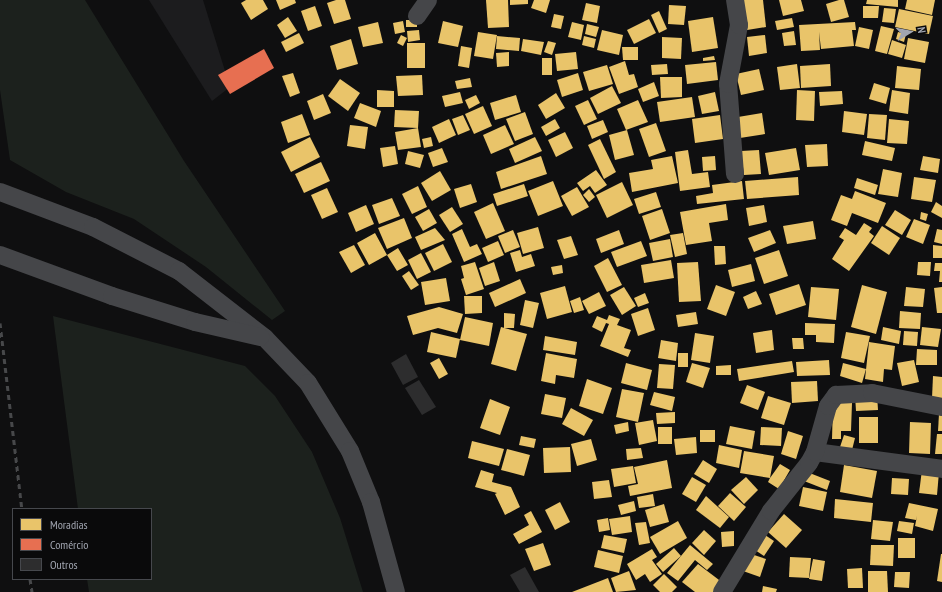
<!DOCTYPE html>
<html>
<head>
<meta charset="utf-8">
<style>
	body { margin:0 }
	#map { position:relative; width:942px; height:592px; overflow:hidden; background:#0f0f10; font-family:"PT Sans Narrow",sans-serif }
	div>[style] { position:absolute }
	.built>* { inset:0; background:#1c1c1e }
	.green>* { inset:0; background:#1c211d }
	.homes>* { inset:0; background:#e9c46a }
	.shops>* { inset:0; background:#e76f51 }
	.building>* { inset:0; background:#2d2d2e }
	.minor>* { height:18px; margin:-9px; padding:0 9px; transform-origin:9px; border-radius:9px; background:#454649 }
	.rail>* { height:3px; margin-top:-1.5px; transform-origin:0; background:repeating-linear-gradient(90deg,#47484a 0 5px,transparent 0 9px) }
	span { translate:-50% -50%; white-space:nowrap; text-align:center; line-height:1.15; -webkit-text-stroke:4px #0a0a0b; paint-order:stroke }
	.legend { position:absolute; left:12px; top:508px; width:140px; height:72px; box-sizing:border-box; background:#0a0a0b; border:1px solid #46484d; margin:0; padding:5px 7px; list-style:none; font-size:12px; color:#a1a5b0 }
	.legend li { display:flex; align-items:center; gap:8px; height:20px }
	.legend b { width:20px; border:1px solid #46484d }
	.north { position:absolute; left:890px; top:12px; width:40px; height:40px; -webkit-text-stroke:3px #0a0a0b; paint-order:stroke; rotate:80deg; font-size:11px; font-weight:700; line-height:16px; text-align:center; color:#a1a5b0 }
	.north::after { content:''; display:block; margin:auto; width:14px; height:18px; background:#a1a5b0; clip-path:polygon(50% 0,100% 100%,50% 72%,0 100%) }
</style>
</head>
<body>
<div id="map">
	<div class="built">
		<div style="clip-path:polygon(149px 0,203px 0,230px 87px,212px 101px)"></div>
	</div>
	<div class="green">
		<div style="clip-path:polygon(0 0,85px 0,184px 161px,285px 311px,272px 320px,206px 267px,134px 219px,66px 192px,10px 160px,0 90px)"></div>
		<div style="clip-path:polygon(53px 316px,245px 366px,275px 396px,312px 452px,340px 518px,363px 592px,89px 592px,87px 579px,151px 579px,151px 509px,78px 509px)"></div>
	</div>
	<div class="homes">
		<div style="clip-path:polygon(246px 0,263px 0,268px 9px,251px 20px,241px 3px)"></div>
		<div style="clip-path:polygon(276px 0,295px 0,296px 3px,280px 10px)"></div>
		<div style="clip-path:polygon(336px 0,345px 0,351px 19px,334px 24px,327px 3px)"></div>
		<div style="clip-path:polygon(486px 0,508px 0,509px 27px,488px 28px)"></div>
		<div style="clip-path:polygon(510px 0,528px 0,528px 4px,510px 5px)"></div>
		<div style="clip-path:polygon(534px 0,550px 0,546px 13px,531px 8px)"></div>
		<div style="clip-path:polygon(739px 0,763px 0,766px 27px,741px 31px)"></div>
		<div style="clip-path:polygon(779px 0,801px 0,804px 11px,783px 16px)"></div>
		<div style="clip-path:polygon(839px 0,844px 0,849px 17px,831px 22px,826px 4px)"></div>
		<div style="clip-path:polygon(867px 0,898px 0,898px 7px,866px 4px)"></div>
		<div style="clip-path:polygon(907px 0,935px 0,932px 15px,905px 9px)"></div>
		<div style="clip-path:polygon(586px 3px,600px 6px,597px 23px,582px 20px)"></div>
		<div style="clip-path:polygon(669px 5px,686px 6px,684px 25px,668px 24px)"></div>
		<div style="clip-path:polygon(315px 6px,322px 26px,308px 31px,301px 11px)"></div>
		<div style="clip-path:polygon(863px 6px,879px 6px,878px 18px,863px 18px)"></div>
		<div style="clip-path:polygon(884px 8px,896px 9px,894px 23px,882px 22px)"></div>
		<div style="clip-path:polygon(899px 9px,933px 16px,929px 34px,895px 27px)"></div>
		<div style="clip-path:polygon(659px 11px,667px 29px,659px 33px,651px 15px)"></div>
		<div style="clip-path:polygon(554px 14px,564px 16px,561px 29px,551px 27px)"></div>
		<div style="clip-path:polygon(288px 17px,297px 31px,285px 38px,277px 25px)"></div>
		<div style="clip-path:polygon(713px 17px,718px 48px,692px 52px,688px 21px)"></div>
		<div style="clip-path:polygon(792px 18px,794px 27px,777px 30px,775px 21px)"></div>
		<div style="clip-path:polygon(649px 19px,656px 33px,634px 44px,627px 30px)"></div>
		<div style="clip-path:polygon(406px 20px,417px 20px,417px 27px,406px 27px)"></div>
		<div style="clip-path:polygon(403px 21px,405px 32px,395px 34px,393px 23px)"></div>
		<div style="clip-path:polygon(443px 21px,463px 26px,458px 47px,438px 43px)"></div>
		<div style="clip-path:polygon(378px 22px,383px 43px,363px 47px,358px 27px)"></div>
		<div style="clip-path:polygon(572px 22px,584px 25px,581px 40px,568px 37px)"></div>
		<div style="clip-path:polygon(855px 22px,856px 30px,852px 30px,854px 46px,821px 49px,819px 32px,820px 50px,801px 51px,799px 25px)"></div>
		<div style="clip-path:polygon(587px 24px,599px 27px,596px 37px,585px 34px)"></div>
		<div style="clip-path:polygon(881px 26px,894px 29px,887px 54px,875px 51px)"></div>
		<div style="clip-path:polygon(859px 27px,873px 30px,869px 49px,855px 46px)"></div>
		<div style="clip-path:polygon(419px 30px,420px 40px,408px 42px,407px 31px)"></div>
		<div style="clip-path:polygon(602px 30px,623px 35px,619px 55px,597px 50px)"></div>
		<div style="clip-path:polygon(794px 31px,796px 45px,784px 46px,782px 33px)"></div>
		<div style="clip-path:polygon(478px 32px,497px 35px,493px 59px,474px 56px)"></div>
		<div style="clip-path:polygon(898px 32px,906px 34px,904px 42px,896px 39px)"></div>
		<div style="clip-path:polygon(299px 33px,304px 43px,286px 52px,281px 42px)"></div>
		<div style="clip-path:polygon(401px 35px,407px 38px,403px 46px,397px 43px)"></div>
		<div style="clip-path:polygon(765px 35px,767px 53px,749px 56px,747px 37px)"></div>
		<div style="clip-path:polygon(497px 36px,520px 38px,519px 51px,496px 49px)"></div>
		<div style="clip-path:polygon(584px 36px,596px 39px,594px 48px,582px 45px)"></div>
		<div style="clip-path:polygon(662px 37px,682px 38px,681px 59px,662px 58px)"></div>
		<div style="clip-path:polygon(908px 38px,929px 42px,925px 63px,904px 59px)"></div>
		<div style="clip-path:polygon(351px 39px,358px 64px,337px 70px,330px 46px)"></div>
		<div style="clip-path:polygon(523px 39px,544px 42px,541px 55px,521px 51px)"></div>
		<div style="clip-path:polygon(892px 40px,906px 45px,902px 58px,888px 54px)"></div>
		<div style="clip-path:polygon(548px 41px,556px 43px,552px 55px,544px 52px)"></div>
		<div style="clip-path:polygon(407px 43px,425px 43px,425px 68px,407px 68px)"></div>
		<div style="clip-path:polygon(461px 46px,472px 48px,469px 68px,458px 66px)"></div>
		<div style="clip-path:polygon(622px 47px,638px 47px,638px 60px,623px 60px)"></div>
		<div style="clip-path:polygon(509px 52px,509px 66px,497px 67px,496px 53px)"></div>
		<div style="clip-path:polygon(576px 52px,578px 69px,557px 71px,555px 54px)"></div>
		<div style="clip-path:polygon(714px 56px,715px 60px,703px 61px,703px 58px)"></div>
		<div style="clip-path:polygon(542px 58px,552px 58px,552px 75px,542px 75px)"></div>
		<div style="clip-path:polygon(625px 61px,629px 75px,634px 74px,638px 87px,619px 94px,609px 67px)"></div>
		<div style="clip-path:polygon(716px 62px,718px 80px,687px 84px,685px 65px)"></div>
		<div style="clip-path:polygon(667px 64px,668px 74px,652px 75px,651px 65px)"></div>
		<div style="clip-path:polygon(797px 64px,800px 88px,780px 90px,777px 67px)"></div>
		<div style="clip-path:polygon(830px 64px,831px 86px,801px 88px,800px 66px)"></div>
		<div style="clip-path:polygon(607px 65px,613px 84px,589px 91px,583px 72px)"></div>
		<div style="clip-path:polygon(897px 66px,921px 69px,919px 90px,895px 88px)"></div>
		<div style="clip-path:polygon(759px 69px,764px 90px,741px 95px,736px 74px)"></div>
		<div style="clip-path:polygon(293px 73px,300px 93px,290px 97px,282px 76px)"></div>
		<div style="clip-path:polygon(578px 73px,583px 90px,562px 97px,557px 80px)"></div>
		<div style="clip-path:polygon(422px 75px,423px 95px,398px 96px,396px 76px)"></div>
		<div style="clip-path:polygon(660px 77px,682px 77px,682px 97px,661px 98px)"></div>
		<div style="clip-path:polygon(470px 78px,472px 87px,457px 89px,455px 81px)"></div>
		<div style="clip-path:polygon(340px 79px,360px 93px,348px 111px,328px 96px)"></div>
		<div style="clip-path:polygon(654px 82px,659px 96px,643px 102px,638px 89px)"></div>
		<div style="clip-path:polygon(874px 83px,890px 88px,886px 104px,869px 99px)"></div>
		<div style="clip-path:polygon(612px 86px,621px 103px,598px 114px,590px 98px)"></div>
		<div style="clip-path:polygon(377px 90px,394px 91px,394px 107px,377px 107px)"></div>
		<div style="clip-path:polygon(797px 90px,815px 91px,814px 121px,796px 120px)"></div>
		<div style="clip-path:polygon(892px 90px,910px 93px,908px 114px,889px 111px)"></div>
		<div style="clip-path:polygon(842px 91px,843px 104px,820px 106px,819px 92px)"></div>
		<div style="clip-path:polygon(460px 92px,463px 103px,445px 107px,442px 96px)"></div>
		<div style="clip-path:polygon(715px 92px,719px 111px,702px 114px,698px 96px)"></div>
		<div style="clip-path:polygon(556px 93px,565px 108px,546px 119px,538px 105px)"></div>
		<div style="clip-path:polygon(323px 94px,331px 113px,314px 120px,307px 101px)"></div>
		<div style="clip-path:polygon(476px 95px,480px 103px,469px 109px,465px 100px)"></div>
		<div style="clip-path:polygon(516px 95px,521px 112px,495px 120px,490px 103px)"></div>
		<div style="clip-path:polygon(692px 97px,695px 117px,660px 122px,657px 102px)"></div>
		<div style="clip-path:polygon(588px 100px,597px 119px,584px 125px,575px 106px)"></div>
		<div style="clip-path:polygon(638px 100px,648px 122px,626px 130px,617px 109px)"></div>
		<div style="clip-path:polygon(360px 103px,381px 111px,376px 127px,354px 118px)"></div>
		<div style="clip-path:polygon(483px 106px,492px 126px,474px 134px,465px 114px)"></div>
		<div style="clip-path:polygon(395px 110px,419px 111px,418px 128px,394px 127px)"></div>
		<div style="clip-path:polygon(844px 111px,867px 114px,864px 135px,842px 132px)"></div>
		<div style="clip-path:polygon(525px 112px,533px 134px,515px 141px,506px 119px)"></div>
		<div style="clip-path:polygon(762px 113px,765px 134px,740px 138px,738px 117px)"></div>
		<div style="clip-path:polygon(302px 114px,310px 135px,288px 143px,281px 122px)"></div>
		<div style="clip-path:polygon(869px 114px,887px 115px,885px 140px,867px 138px)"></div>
		<div style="clip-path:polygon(463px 115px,470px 130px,458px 135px,452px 119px)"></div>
		<div style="clip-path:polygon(720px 115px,723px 139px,695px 143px,692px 119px)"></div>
		<div style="clip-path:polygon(449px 119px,456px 135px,439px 143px,432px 127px)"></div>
		<div style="clip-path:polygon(555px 119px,560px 128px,546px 136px,541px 127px)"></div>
		<div style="clip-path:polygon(889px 119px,909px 121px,907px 144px,887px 143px)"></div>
		<div style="clip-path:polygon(603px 120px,608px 132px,592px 139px,587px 126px)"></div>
		<div style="clip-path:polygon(656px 123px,666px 151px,649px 157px,639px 129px)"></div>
		<div style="clip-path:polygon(350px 125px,368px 127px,365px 149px,347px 146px)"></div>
		<div style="clip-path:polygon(505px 125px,514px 144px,491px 154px,483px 135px)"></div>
		<div style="clip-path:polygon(418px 128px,421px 147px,398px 150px,395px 132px)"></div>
		<div style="clip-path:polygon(627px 130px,634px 155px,615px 160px,609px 135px)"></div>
		<div style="clip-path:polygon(565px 132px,573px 148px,556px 157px,548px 140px)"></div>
		<div style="clip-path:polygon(310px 137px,320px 157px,291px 172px,281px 152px)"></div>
		<div style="clip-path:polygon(431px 137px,433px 146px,424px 148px,422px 139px)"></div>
		<div style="clip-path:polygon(535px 137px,542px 151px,515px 163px,509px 149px)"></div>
		<div style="clip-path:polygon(600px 139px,616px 172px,604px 179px,588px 145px)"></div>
		<div style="clip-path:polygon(865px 141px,895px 148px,892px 161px,862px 155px)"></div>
		<div style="clip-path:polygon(827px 144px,828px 166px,807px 167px,805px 145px)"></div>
		<div style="clip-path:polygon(395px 146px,398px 164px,383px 167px,380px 148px)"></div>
		<div style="clip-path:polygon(442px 148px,448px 162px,433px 167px,428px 153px)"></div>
		<div style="clip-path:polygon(796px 148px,800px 170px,769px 175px,765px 153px)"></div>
		<div style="clip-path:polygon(688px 150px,692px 174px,708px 172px,710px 187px,680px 191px,675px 152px)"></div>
		<div style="clip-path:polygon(759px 150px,761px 174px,744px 175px,741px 151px)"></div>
		<div style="clip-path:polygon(408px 151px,424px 155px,420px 168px,405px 164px)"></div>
		<div style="clip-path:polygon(541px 156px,547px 174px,501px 189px,496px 172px)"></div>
		<div style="clip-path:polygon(672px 156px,678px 183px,632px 192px,629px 173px,653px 169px,651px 160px)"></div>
		<div style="clip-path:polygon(715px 156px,716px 170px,703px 171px,702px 157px)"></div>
		<div style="clip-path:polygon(923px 156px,940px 159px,938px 173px,920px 170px)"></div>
		<div style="clip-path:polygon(321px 162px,330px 181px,304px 193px,295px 174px)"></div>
		<div style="clip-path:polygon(883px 169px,902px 173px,898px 197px,878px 194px)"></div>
		<div style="clip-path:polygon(596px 170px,607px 185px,595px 193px,590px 186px,583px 191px,577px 183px)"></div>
		<div style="clip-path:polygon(440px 171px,451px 190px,432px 201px,421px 183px)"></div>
		<div style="clip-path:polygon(798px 177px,799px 195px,747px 199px,745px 181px)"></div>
		<div style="clip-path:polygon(914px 177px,936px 180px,932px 202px,911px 199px)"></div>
		<div style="clip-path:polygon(857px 178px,878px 185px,875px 195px,854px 188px)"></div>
		<div style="clip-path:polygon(553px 181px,563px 206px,538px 216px,528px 191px)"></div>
		<div style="clip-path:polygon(742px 181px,744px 199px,697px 204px,696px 196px,713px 193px,712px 185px)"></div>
		<div style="clip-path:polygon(622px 182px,633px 205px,607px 218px,596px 195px)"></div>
		<div style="clip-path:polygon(471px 184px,477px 202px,460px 208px,454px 189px)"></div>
		<div style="clip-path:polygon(524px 184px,528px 196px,497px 206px,493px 194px)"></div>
		<div style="clip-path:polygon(418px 186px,427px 207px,412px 214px,402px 194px)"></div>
		<div style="clip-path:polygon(577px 187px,589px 207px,572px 216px,561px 196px)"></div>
		<div style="clip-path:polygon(327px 188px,338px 212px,322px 219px,311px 195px)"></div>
		<div style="clip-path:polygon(589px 189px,595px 197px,589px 202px,583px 195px)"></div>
		<div style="clip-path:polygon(855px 191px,886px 203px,878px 223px,852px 213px,847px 226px,831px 220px,841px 195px,852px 199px)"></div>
		<div style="clip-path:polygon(656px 192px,661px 207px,639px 214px,634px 199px)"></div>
		<div style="clip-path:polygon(392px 198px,400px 216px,379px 224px,372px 205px)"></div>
		<div style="clip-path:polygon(936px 202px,942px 206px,942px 218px,931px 212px)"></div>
		<div style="clip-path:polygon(493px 203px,505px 231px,486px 239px,474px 212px)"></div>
		<div style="clip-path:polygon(726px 204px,728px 220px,709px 223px,712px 241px,686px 245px,680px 212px)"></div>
		<div style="clip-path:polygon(366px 205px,374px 224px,356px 232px,348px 213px)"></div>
		<div style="clip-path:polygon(764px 205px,767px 222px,749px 226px,746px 208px)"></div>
		<div style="clip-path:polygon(452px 207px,463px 224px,450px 232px,439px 215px)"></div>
		<div style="clip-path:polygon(429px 209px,437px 223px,423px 231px,415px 217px)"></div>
		<div style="clip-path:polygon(662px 209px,670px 233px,650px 240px,642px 216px)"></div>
		<div style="clip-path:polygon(895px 210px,911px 220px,902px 235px,885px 225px)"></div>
		<div style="clip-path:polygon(921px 212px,928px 214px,926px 221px,920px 219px)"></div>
		<div style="clip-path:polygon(404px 218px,412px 238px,387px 249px,378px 228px)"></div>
		<div style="clip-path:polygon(914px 219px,930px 225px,923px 244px,906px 237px)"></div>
		<div style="clip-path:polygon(813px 221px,816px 239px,787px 244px,783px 226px)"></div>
		<div style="clip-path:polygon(864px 223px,872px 228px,869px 232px,874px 236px,849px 271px,832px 259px,844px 240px,839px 237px,845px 228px,856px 235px)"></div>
		<div style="clip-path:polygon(882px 226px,900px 238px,889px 255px,871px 243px)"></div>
		<div style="clip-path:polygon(538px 227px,544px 248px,523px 254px,517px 233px)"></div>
		<div style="clip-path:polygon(435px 228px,445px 240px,421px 250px,415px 237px)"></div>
		<div style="clip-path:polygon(462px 229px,470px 247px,477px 244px,482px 254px,464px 262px,452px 234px)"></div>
		<div style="clip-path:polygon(937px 229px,942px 230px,942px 244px,934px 242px)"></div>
		<div style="clip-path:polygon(513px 230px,520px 247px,505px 253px,498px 236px)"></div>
		<div style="clip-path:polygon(619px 230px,624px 244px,601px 253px,596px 239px)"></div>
		<div style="clip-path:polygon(770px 230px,776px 243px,754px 252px,748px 238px)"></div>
		<div style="clip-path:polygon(375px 233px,387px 255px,398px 248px,408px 265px,397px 271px,387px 255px,369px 265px,357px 243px)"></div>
		<div style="clip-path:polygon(683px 233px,687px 254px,675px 257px,670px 235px)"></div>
		<div style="clip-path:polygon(571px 236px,578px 255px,564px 259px,557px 240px)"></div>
		<div style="clip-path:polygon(670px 239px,673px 257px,653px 261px,649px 243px)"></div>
		<div style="clip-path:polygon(498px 241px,504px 255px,488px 262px,482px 248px)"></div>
		<div style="clip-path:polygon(641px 241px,647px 256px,617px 267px,611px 252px)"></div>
		<div style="clip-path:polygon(443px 244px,452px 262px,434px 271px,425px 253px)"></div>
		<div style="clip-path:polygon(354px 245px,365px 265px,351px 273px,339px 252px)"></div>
		<div style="clip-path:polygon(933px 245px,942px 246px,942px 258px,933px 258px)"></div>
		<div style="clip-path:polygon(714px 246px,725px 246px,726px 264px,715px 265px)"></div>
		<div style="clip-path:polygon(520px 250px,522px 257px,531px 254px,535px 266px,516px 272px,510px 253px)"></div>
		<div style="clip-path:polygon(779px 250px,788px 276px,764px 284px,755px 258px)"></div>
		<div style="clip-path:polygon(421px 253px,431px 272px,417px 279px,408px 260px)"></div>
		<div style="clip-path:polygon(608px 258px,622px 285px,607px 292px,594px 266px)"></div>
		<div style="clip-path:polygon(671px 260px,674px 278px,644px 283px,641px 265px)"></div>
		<div style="clip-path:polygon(475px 262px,484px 289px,466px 295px,461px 279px,464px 278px,461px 266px)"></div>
		<div style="clip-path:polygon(494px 262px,500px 281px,485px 286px,479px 268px)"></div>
		<div style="clip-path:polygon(698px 262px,701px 301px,679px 302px,677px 263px)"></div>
		<div style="clip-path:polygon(918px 262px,931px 262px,930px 276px,917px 275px)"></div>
		<div style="clip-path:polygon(935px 263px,942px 263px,942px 282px,939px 282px,940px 271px,934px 271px)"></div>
		<div style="clip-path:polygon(751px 264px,755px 281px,732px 287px,728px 270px)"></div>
		<div style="clip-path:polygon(562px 265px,563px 273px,553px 275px,551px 267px)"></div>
		<div style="clip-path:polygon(409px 271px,419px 285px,411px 290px,402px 276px)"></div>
		<div style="clip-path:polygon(446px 278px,450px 301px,425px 305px,421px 282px)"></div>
		<div style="clip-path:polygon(520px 279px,526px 293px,495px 307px,489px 293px)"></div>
		<div style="clip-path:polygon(799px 284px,806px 305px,776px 315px,769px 294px)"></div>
		<div style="clip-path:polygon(716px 285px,735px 292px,726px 316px,707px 309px)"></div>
		<div style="clip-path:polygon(862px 285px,887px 292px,876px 334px,851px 327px)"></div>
		<div style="clip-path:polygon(565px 286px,572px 312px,547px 319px,540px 293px)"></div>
		<div style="clip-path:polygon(624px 287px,636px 306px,622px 315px,610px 295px)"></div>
		<div style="clip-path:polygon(811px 287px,839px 289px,836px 320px,808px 317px)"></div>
		<div style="clip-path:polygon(906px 287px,925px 289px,923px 307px,904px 306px)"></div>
		<div style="clip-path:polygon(942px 287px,942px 313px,937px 313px,934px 288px)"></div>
		<div style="clip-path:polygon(756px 291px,762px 304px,748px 309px,743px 297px)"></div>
		<div style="clip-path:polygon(599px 292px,606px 306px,589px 314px,582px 301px)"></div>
		<div style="clip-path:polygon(645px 293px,649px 303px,638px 307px,634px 298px)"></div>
		<div style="clip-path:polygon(464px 296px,482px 296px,482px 313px,465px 314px)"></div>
		<div style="clip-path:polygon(580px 297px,584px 310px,574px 313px,570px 301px)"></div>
		<div style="clip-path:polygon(525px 300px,539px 303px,533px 328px,520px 325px)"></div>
		<div style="clip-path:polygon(439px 307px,463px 314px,457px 333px,438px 328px,413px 335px,407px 316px)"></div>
		<div style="clip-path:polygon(648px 308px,655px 330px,638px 336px,631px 314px)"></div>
		<div style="clip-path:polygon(900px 311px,921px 313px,920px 329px,899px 328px)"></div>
		<div style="clip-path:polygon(696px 312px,698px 324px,678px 327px,676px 315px)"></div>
		<div style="clip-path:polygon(504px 313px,515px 314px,514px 328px,504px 328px)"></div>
		<div style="clip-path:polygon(609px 315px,620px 319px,617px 325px,631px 330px,624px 348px,631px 350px,628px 357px,600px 346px,609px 324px,606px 323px,602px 332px,592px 327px,597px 316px,607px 320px)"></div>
		<div style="clip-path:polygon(465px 317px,493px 323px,489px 346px,460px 340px)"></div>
		<div style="clip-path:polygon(805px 323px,835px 324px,834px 343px,816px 342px,816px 335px,805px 335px)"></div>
		<div style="clip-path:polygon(501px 327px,527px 334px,516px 371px,491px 364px)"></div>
		<div style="clip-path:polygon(883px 327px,901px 331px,899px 344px,881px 340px)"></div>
		<div style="clip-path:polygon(922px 327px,941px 329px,938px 347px,920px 345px)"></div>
		<div style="clip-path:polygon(772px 330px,774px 350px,756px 353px,753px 333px)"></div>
		<div style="clip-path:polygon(904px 331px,918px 332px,917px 346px,903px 345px)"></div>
		<div style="clip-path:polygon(431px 332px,460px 339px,456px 358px,427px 352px)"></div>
		<div style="clip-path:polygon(846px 332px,870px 336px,864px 363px,841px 358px)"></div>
		<div style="clip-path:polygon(695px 333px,714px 336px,710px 363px,691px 360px)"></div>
		<div style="clip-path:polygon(545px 336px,577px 342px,575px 355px,543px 350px)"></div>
		<div style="clip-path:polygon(792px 338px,803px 338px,804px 349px,793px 349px)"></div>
		<div style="clip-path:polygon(661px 340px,678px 343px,676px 361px,658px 358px)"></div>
		<div style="clip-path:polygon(869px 342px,895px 346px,892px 370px,884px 369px,883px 382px,865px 379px)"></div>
		<div style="clip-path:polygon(917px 349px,937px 350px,937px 365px,916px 365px)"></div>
		<div style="clip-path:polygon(546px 353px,577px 359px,574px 378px,556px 375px,555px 384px,541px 381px)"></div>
		<div style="clip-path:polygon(678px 353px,688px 353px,688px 367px,678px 367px)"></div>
		<div style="clip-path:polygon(439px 358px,448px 374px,439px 379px,430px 363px)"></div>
		<div style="clip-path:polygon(829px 360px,830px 375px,797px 376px,796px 362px)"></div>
		<div style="clip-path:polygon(914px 360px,919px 382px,902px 386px,897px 363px)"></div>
		<div style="clip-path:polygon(792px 361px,794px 372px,739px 381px,737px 369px)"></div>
		<div style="clip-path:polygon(626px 363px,652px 370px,647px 390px,621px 383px)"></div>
		<div style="clip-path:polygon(692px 363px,710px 368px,703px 388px,686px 382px)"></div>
		<div style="clip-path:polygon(843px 363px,866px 369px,862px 383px,840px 376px)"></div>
		<div style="clip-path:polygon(659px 364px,675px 365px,673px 389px,657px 388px)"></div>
		<div style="clip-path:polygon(731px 365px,731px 375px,716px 375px,716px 366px)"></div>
		<div style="clip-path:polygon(933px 376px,942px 377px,942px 398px,932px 398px)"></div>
		<div style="clip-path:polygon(587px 379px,612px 388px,603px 414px,579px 406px)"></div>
		<div style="clip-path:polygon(817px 381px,818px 401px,792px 403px,791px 382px)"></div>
		<div style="clip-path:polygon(747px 385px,765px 392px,758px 410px,740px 403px)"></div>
		<div style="clip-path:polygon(622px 389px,644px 393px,638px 422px,616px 417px)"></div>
		<div style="clip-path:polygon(654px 392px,675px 397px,672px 411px,650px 405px)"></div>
		<div style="clip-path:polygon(545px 394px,566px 398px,562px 418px,541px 414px)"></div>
		<div style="clip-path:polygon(877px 395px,878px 410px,856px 411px,855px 396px)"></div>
		<div style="clip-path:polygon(768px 396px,791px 403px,784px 425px,761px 418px)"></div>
		<div style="clip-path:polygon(490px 399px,510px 407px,500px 435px,480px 428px)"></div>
		<div style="clip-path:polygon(833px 403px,852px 403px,851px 431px,841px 431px,841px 439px,832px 439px)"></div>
		<div style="clip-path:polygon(571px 408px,593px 420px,584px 436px,562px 424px)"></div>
		<div style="clip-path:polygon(675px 412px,675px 423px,657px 424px,656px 413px)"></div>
		<div style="clip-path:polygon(939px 414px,942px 414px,942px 431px,938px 431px)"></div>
		<div style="clip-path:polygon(859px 417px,878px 417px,878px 443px,859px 443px)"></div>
		<div style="clip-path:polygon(653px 420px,657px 441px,639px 445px,635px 423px)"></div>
		<div style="clip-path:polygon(628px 422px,629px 431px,616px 434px,614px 425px)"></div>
		<div style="clip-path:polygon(910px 422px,931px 423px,930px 454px,909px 453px)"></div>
		<div style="clip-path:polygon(730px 426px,755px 431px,752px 449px,726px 444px)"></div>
		<div style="clip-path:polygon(658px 427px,672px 427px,672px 444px,658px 444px)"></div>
		<div style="clip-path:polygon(761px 427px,782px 428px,781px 446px,760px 445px)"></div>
		<div style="clip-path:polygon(700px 430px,715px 430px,715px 442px,700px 442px)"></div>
		<div style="clip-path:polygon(788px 431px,803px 436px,796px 459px,781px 454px)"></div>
		<div style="clip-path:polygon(937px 434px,942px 434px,942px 454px,935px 454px)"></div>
		<div style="clip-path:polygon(844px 435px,855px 438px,852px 450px,840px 447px)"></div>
		<div style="clip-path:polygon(521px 436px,536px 439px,534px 448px,519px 445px)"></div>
		<div style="clip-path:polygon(696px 437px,697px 453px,676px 455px,674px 439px)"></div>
		<div style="clip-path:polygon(591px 439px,597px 460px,577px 466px,571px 444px)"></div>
		<div style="clip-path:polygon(472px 441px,504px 449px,499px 466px,468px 458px)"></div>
		<div style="clip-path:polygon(719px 445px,742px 450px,739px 468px,716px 463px)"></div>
		<div style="clip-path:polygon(570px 447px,571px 472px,544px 473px,543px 448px)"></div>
		<div style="clip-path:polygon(641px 448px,643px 458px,627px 460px,626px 449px)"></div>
		<div style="clip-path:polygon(507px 449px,530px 455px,524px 476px,501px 470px)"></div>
		<div style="clip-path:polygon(744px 451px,774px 456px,770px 478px,780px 464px,790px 470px,779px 489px,768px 482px,770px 478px,740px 473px)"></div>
		<div style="clip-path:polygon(667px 460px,672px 488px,630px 496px,628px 486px,638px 484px,634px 467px)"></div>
		<div style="clip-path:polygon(703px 460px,717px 469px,709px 483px,694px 474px)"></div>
		<div style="clip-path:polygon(844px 465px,877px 471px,872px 498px,840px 492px)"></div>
		<div style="clip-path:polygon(633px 466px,636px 483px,614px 487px,611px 469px)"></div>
		<div style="clip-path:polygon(481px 470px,494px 474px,492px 482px,511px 487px,520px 507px,505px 515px,495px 494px,497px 493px,475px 487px)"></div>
		<div style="clip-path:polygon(922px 470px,939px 472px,937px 495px,919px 493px)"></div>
		<div style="clip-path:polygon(807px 472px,830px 481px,827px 490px,804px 481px)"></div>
		<div style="clip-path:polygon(692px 477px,706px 485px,696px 502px,682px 494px)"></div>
		<div style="clip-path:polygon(746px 477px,758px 490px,744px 504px,731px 490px)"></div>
		<div style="clip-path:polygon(892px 478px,909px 479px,908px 495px,891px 494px)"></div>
		<div style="clip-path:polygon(609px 480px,612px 497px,594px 499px,592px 482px)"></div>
		<div style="clip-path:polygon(803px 487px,827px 492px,823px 511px,799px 506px)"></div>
		<div style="clip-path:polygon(730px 493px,746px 507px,734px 521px,718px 506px)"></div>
		<div style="clip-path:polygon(653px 494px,655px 506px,639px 508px,637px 497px)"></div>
		<div style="clip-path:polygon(706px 496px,729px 517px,720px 528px,696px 510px)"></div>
		<div style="clip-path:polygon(835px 499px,873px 503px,871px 522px,834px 518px)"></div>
		<div style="clip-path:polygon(634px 501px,636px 511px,621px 515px,618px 505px)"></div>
		<div style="clip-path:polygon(560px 502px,570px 522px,555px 530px,545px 510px)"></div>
		<div style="clip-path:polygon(909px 503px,938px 509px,933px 531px,915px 526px,917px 516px,916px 520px,905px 518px)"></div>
		<div style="clip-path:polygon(664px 504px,669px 522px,650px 527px,645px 510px)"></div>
		<div style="clip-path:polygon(531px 511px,542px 532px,519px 544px,513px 534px,529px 525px,524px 515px)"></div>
		<div style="clip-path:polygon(784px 514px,802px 530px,786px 548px,768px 532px)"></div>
		<div style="clip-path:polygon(630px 516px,632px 532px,612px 535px,609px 519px)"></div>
		<div style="clip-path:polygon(608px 518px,610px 530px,599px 532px,597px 520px)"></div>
		<div style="clip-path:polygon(873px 520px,893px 522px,890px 541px,871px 539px)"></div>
		<div style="clip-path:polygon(678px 521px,687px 538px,660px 554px,650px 537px)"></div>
		<div style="clip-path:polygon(899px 521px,914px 523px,912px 534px,897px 531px)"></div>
		<div style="clip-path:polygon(646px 522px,650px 543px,639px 545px,635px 523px)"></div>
		<div style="clip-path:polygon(704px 530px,716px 541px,704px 555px,692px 543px)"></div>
		<div style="clip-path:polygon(734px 531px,734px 546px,722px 547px,721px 532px)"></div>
		<div style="clip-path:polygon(762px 533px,774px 541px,764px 556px,752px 548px)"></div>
		<div style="clip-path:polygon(604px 535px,627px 539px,624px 553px,601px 548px)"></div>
		<div style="clip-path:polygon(898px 538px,915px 538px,915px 558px,898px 558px)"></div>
		<div style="clip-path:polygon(543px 543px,551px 565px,534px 571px,525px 549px)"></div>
		<div style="clip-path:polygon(690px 545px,713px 564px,707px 570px,695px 560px,678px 581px,667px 573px)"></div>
		<div style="clip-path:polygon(871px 545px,894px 545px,893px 566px,870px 565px)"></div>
		<div style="clip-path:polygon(674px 548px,681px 556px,663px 572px,656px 564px)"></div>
		<div style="clip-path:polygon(652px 549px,657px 557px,652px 560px,662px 574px,650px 582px,645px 574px,636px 580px,627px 564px)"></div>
		<div style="clip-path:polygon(598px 550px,623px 556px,619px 573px,594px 567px)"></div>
		<div style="clip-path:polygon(748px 553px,766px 559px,760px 577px,743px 571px)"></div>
		<div style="clip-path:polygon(941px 554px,942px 554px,942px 582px,937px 581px)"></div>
		<div style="clip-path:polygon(790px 557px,811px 558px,809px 578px,789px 577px)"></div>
		<div style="clip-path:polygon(813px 559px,825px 561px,822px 581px,809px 579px)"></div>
		<div style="clip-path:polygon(698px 564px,723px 583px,717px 592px,695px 592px,682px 582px)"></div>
		<div style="clip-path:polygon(862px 568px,863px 588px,848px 588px,847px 569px)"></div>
		<div style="clip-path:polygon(629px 571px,636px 590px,616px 592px,611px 578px)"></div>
		<div style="clip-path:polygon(868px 571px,887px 571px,888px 592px,868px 592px)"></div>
		<div style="clip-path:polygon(895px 572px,910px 572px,909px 588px,894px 587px)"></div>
		<div style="clip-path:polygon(664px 574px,677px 587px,672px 592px,660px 592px,653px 585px)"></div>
		<div style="clip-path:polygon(608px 578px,613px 592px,572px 592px)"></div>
		<div style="clip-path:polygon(763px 586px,777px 589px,776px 592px,762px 592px)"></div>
	</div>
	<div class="shops">
		<div style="clip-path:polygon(264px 49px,274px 68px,230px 94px,218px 75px)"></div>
	</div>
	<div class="building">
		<div style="clip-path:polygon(406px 354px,418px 377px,403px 385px,391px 363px)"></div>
		<div style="clip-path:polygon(419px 380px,436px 407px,422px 415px,405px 388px)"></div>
		<div style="clip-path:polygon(525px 567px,539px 592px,520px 592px,510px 575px)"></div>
	</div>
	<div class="minor">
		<div style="left:417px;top:16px;width:19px;rotate:-55deg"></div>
		<div style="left:735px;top:174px;width:90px;rotate:-94.4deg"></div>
		<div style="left:728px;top:84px;width:60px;rotate:-79.4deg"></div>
		<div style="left:739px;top:25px;width:25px;rotate:-99deg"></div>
		<div style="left:0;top:192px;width:99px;rotate:20.6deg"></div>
		<div style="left:93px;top:227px;width:97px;rotate:27.1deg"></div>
		<div style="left:179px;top:271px;width:109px;rotate:37.9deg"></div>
		<div style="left:265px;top:338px;width:62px;rotate:46.3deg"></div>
		<div style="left:308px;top:383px;width:80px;rotate:58.3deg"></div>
		<div style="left:350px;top:451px;width:55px;rotate:67.6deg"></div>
		<div style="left:371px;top:502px;width:93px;rotate:74.5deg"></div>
		<div style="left:0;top:255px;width:119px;rotate:20.1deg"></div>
		<div style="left:112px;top:296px;width:87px;rotate:17.4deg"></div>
		<div style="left:195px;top:322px;width:67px;rotate:13deg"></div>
		<div style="left:815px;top:452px;width:128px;rotate:7.6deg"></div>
		<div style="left:722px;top:592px;width:95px;rotate:-58.8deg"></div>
		<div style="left:771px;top:511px;width:61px;rotate:-51.6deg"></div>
		<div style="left:809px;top:463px;width:13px;rotate:-61deg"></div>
		<div style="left:815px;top:452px;width:48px;rotate:-74.2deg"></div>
		<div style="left:828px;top:406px;width:14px;rotate:-54deg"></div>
		<div style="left:836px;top:395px;width:36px;rotate:-3deg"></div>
		<div style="left:872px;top:393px;width:71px;rotate:11.3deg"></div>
	</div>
	<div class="rail">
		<div style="left:0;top:323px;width:187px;rotate:83.3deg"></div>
		<div style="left:30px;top:579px;width:13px;rotate:81deg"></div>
	</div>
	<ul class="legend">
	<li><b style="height:11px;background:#e9c46a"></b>Moradias</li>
	<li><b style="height:11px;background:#e76f51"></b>Comércio</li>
	<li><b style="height:11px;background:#2d2d2e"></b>Outros</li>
	</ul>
	<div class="north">N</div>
</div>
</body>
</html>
